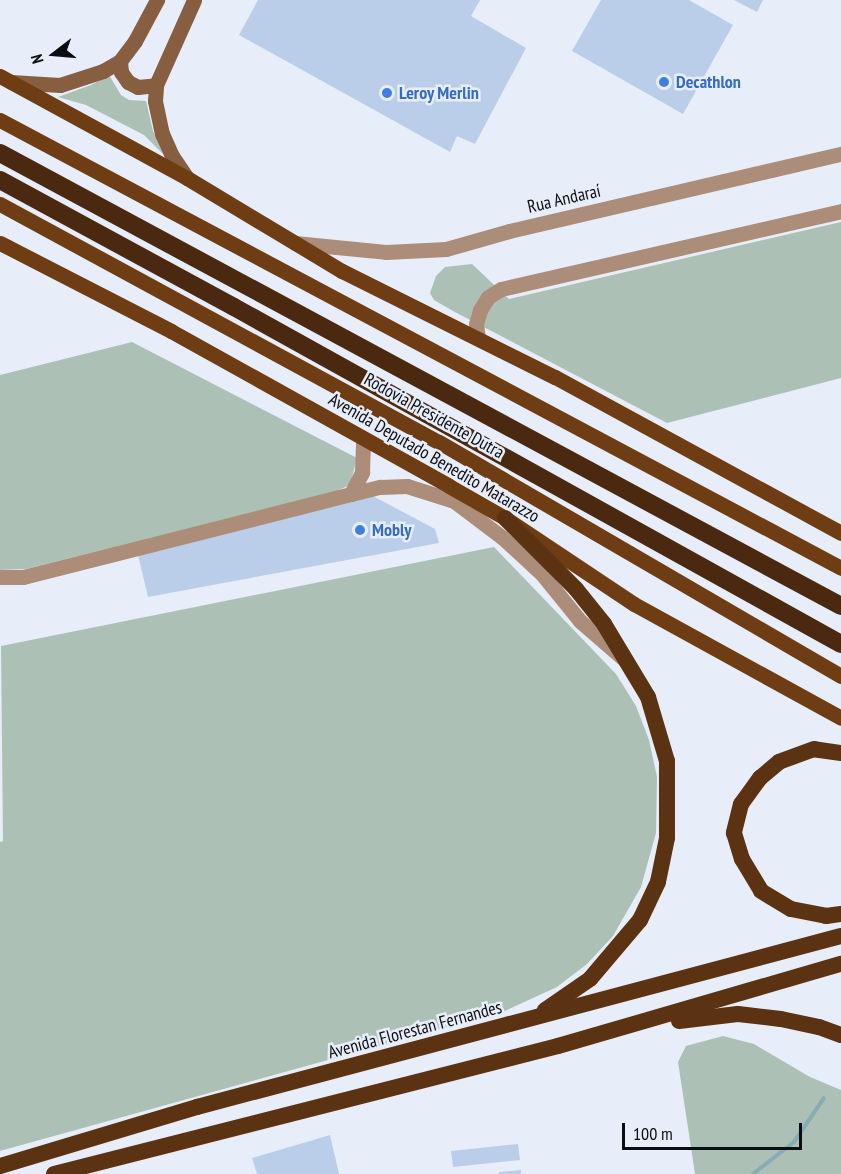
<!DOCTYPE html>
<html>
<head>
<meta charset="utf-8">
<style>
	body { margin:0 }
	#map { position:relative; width:841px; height:1174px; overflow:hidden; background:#e7eef9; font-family:"PT Sans Narrow",sans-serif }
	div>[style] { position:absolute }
	.green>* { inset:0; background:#adc0b6 }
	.stream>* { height:4px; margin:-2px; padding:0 2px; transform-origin:2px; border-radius:2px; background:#86adb3 }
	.building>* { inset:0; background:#bbcee9 }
	.minor>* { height:15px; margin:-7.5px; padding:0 7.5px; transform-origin:7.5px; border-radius:7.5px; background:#ab8d79 }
	.secondary>* { height:15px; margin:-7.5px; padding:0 7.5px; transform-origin:7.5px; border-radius:7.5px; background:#885e41 }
	.primary>* { height:15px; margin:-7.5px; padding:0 7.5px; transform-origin:7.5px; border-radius:7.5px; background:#6f3d14 }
	.trunk>* { height:16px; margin:-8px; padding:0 8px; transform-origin:8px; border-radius:8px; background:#5c3312 }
	.motorway>* { height:18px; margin:-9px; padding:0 9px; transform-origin:9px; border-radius:9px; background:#4a2910 }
	.dots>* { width:16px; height:16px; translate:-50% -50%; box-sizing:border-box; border:3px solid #e7eef9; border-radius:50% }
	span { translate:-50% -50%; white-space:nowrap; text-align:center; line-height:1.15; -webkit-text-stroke:5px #e7eef9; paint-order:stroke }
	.shop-label { font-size:18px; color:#366cbe; font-weight:700 }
	.left { translate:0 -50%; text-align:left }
	.street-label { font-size:18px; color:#0b0e11 }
	.north { position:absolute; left:24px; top:24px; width:60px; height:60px; -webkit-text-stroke:4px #e7eef9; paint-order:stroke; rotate:254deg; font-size:16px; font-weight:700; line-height:24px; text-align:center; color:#0b0e11 }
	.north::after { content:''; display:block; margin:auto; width:21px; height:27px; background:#0b0e11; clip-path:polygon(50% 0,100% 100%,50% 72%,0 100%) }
	.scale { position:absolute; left:622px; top:1123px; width:180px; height:27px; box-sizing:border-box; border:3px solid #0b0e11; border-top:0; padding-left:8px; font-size:18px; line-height:21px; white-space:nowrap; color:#0b0e11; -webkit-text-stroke:4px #e7eef9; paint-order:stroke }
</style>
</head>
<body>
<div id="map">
	<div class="green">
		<div style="clip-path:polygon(109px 75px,121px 95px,129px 100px,146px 101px,153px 131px,163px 154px,144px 135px,86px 105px,58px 97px,91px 85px)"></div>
		<div style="clip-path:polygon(841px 222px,841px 378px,667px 423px,453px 311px,434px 300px,430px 293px,436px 276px,445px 267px,472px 264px,509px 299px)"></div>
		<div style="clip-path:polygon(132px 342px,357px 458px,350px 485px,334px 492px,26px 569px,0 570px,0 375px)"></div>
		<div style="clip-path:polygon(494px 547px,616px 674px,636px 706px,649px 740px,657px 777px,656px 833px,641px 887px,613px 936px,587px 964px,557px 987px,505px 1011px,0 1151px,0 842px,3px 841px,1px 646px)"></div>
		<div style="clip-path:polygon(723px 1036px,754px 1044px,810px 1077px,841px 1090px,841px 1174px,695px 1174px,678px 1062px,686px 1046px)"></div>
	</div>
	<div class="stream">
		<div style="left:753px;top:1174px;width:52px;rotate:-38deg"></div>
		<div style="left:794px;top:1142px;width:53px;rotate:-55.7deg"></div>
	</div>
	<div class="building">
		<div style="clip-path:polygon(258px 0,480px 0,471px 16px,526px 48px,475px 144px,457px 136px,450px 152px,239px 35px)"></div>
		<div style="clip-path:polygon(601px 0,689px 0,733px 25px,683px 114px,572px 51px)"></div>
		<div style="clip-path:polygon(734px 0,763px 0,757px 12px)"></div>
		<div style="clip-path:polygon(371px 495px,435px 529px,439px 543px,148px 597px,138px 555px)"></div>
		<div style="clip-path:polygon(330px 1135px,339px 1174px,257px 1174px,252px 1158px)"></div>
		<div style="clip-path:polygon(518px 1144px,520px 1160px,453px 1167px,451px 1151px)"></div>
		<div style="clip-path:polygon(521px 1170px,521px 1174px,499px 1174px,499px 1172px)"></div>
	</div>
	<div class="minor">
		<div style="left:295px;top:243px;width:91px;rotate:5.6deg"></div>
		<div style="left:386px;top:252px;width:60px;rotate:-2.9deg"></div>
		<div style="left:446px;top:249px;width:66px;rotate:-15.9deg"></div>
		<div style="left:509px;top:231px;width:341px;rotate:-13.1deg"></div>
		<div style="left:478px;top:338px;width:14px;rotate:-98deg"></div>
		<div style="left:476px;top:324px;width:15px;rotate:-74deg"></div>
		<div style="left:480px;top:310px;width:15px;rotate:-58deg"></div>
		<div style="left:488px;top:297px;width:15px;rotate:-32deg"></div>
		<div style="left:501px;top:289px;width:349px;rotate:-12.9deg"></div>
		<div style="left:351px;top:494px;width:25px;rotate:-63deg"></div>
		<div style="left:362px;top:472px;width:34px;rotate:-88deg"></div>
		<div style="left:0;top:577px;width:23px"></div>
		<div style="left:23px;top:577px;width:338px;rotate:-14.2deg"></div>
		<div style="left:351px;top:494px;width:30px;rotate:-14deg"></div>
		<div style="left:380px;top:487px;width:27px;rotate:-2deg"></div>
		<div style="left:407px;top:486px;width:49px;rotate:17.7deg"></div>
		<div style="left:454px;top:501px;width:61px;rotate:37.1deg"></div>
		<div style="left:503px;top:538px;width:53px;rotate:42.7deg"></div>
		<div style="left:542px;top:574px;width:60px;rotate:51deg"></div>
		<div style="left:580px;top:621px;width:60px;rotate:40.9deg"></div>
	</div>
	<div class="secondary">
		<div style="left:120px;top:61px;width:11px;rotate:85deg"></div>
		<div style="left:121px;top:72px;width:12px;rotate:55deg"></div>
		<div style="left:128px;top:82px;width:11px;rotate:27deg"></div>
		<div style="left:138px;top:87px;width:18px;rotate:-6deg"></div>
		<div style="left:11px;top:82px;width:49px;rotate:3.5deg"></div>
		<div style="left:60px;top:85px;width:45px;rotate:-18deg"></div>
		<div style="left:103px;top:71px;width:20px;rotate:-30deg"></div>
		<div style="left:120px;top:61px;width:25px;rotate:-53deg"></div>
		<div style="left:135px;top:41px;width:47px;rotate:-61.8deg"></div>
		<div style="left:187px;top:178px;width:27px;rotate:-124deg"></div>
		<div style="left:172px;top:156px;width:24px;rotate:-114deg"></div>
		<div style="left:162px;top:134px;width:34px;rotate:-102deg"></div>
		<div style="left:155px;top:101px;width:16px;rotate:-86deg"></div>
		<div style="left:156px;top:85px;width:93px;rotate:-65.9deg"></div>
	</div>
	<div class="primary">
		<div style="left:0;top:76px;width:213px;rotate:28.6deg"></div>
		<div style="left:187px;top:178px;width:181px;rotate:31deg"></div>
		<div style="left:342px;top:271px;width:238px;rotate:26.5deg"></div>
		<div style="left:555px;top:377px;width:326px;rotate:28.6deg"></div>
		<div style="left:0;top:120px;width:953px;rotate:28.04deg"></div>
		<div style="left:0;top:204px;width:499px;rotate:28.5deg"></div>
		<div style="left:439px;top:442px;width:465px;rotate:30.2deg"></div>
		<div style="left:0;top:243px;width:192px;rotate:27.2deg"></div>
		<div style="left:171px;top:331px;width:318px;rotate:29.1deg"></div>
		<div style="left:449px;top:486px;width:64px;rotate:29.7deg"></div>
		<div style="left:505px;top:518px;width:155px;rotate:33.7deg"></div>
		<div style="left:634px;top:604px;width:236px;rotate:28.8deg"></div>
	</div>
	<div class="trunk">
		<div style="left:505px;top:518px;width:100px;rotate:45deg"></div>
		<div style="left:576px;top:589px;width:45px;rotate:51.3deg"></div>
		<div style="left:604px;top:624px;width:85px;rotate:58.9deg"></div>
		<div style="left:648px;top:697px;width:67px;rotate:73.5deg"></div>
		<div style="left:667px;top:761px;width:77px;rotate:90deg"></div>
		<div style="left:667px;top:838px;width:45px;rotate:101.6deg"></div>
		<div style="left:658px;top:882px;width:42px;rotate:115.3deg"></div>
		<div style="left:640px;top:920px;width:77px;rotate:130.3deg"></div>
		<div style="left:590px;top:979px;width:55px;rotate:145.4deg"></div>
		<div style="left:841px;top:753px;width:27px;rotate:-172deg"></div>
		<div style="left:814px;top:749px;width:37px;rotate:160deg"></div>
		<div style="left:779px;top:762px;width:25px;rotate:140deg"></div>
		<div style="left:760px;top:778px;width:32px;rotate:126deg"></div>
		<div style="left:741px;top:804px;width:30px;rotate:104deg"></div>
		<div style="left:734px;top:833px;width:27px;rotate:73deg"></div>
		<div style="left:742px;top:859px;width:37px;rotate:59deg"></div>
		<div style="left:761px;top:891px;width:35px;rotate:31deg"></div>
		<div style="left:791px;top:909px;width:36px;rotate:11deg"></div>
		<div style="left:826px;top:916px;width:15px;rotate:-8deg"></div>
		<div style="left:679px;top:1021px;width:59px;rotate:-6.8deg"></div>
		<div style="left:738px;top:1014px;width:43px;rotate:6.6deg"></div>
		<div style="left:781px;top:1019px;width:39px;rotate:12deg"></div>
		<div style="left:819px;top:1027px;width:23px;rotate:20deg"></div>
		<div style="left:0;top:1166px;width:206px;rotate:-16.7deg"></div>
		<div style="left:197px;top:1107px;width:666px;rotate:-14.87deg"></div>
		<div style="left:54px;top:1174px;width:520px;rotate:-14.25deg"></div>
		<div style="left:558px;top:1046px;width:295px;rotate:-16.2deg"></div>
	</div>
	<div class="motorway">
		<div style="left:0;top:153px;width:955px;rotate:28.31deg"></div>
		<div style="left:0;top:180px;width:266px;rotate:28.5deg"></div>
		<div style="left:234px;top:307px;width:694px;rotate:29.04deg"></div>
	</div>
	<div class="dots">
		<div style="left:664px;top:82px;background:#3f7fe0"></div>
		<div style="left:387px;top:93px;background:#3f7fe0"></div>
		<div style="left:360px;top:530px;background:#3f7fe0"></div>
	</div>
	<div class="shop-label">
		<span class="left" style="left:676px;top:82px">Decathlon</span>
		<span class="left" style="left:399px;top:93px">Leroy Merlin</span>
		<span class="left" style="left:372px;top:530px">Mobly</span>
	</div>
	<div class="street-label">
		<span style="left:564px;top:199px;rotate:-13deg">Rua Andaraí</span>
		<span style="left:434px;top:416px;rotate:29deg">Rodovia Presidente Dutra</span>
		<span style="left:434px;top:458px;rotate:30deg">Avenida Deputado Benedito Matarazzo</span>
		<span style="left:415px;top:1030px;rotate:-15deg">Avenida Florestan Fernandes</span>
	</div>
	<div class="north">N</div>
	<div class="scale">100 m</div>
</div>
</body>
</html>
